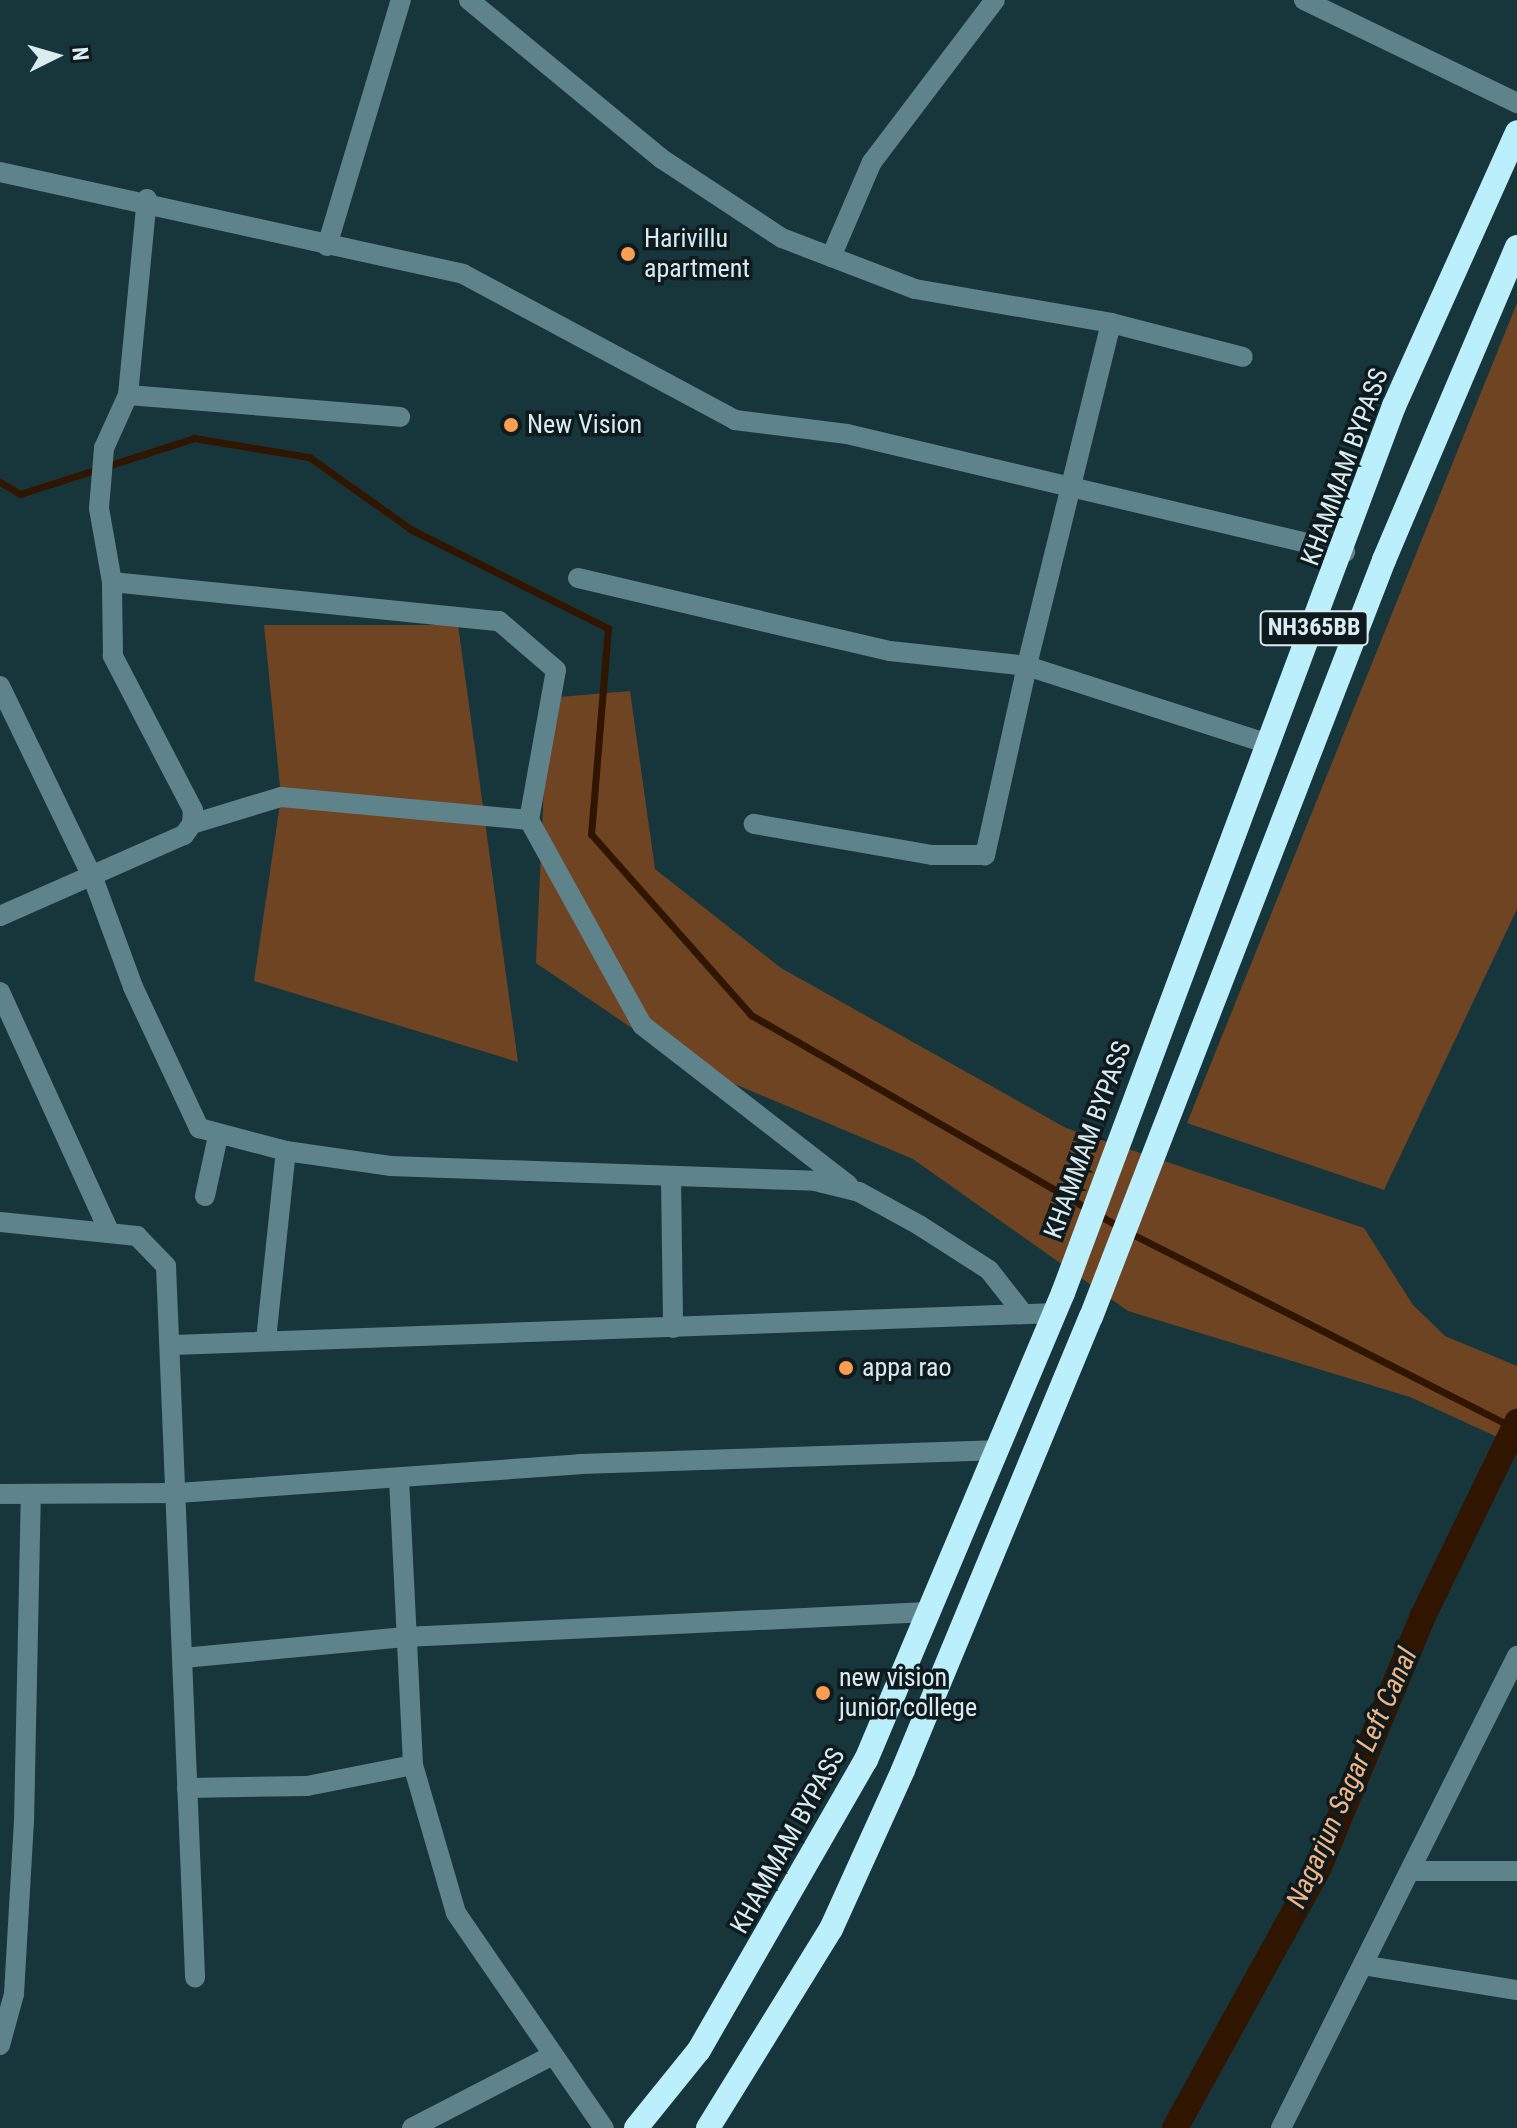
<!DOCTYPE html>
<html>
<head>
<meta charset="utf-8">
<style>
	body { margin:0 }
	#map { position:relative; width:1517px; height:2128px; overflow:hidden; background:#17363c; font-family:"Roboto Condensed",sans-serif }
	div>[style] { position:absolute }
	.green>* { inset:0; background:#6f4422 }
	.stream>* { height:7px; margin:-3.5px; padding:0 3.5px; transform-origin:3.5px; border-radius:3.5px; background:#301500 }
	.canal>* { height:26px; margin:-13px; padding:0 13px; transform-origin:13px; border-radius:13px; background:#301500 }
	.minor>* { height:20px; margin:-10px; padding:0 10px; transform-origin:10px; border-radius:10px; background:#5f838b }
	.highway>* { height:24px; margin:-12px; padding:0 12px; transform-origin:12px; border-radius:12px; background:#baeffb }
	.dots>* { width:22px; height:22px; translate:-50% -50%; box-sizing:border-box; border:4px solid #0e1b1e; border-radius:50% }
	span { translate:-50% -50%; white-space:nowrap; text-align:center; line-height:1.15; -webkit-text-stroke:7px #0e1b1e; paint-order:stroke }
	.shield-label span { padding:2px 6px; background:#0e1b1e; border:2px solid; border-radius:6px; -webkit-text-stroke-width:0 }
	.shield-label { font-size:24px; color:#dbecf0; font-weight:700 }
	.poi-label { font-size:26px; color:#dbecf0 }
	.left { translate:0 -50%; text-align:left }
	.street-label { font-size:26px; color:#dbecf0 }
	.water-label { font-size:28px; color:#f5b484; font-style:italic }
	.north { position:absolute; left:16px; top:16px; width:80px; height:80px; -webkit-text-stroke:6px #0e1b1e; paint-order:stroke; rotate:85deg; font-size:22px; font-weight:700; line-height:32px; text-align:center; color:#dbecf0 }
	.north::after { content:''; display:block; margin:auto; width:28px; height:36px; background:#dbecf0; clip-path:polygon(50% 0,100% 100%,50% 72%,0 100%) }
</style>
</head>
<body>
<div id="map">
	<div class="green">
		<div style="clip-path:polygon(1517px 303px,1517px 909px,1384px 1190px,1187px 1123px)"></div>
		<div style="clip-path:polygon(264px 625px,458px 625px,518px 1062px,254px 981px,281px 797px)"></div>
		<div style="clip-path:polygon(630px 691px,655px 869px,781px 968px,1066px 1128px,1364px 1228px,1413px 1305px,1445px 1336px,1517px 1366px,1517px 1446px,1410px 1397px,1128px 1311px,913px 1159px,682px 1062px,536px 963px,548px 698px)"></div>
	</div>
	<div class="stream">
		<div style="left:0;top:482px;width:23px;rotate:31deg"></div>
		<div style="left:20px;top:494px;width:183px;rotate:-17.8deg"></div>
		<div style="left:194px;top:438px;width:117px;rotate:9.4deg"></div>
		<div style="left:309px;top:457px;width:126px;rotate:35.3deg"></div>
		<div style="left:412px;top:530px;width:219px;rotate:26.6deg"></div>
		<div style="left:608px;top:628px;width:207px;rotate:94.7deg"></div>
		<div style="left:591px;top:834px;width:242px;rotate:48.5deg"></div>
		<div style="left:751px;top:1015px;width:425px;rotate:29.9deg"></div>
		<div style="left:1130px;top:1233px;width:434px;rotate:26.9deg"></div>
	</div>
	<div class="canal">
		<div style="left:1175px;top:2128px;width:298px;rotate:-61.1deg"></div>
		<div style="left:1319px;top:1867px;width:272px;rotate:-67.5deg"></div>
		<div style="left:1423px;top:1616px;width:216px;rotate:-64.1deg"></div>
	</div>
	<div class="minor">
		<div style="left:469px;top:0;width:250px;rotate:39.5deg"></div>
		<div style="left:662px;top:159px;width:144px;rotate:33.4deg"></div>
		<div style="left:782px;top:238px;width:142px;rotate:21deg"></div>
		<div style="left:915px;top:289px;width:199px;rotate:9.8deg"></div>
		<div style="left:1111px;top:323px;width:136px;rotate:14.4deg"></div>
		<div style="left:1304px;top:0;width:237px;rotate:25.8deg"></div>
		<div style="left:0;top:172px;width:474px;rotate:12.4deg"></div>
		<div style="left:463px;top:274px;width:309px;rotate:28.2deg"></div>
		<div style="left:735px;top:420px;width:113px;rotate:7.1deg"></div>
		<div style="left:847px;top:434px;width:512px;rotate:13.33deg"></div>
		<div style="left:327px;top:246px;width:257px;rotate:-73.3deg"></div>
		<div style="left:831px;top:257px;width:103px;rotate:-66.7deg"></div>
		<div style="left:872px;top:162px;width:203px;rotate:-52.8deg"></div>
		<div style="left:1111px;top:323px;width:353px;rotate:103.8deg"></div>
		<div style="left:1027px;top:666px;width:254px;rotate:17.9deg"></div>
		<div style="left:128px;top:395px;width:273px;rotate:4.6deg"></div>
		<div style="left:578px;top:578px;width:320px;rotate:13.2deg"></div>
		<div style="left:890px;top:651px;width:138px;rotate:6.2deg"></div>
		<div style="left:1027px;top:666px;width:194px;rotate:102.5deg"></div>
		<div style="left:985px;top:855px;width:53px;rotate:180deg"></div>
		<div style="left:932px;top:855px;width:181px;rotate:-170.1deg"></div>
		<div style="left:112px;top:582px;width:389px;rotate:5.8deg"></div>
		<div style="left:499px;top:621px;width:75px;rotate:40.7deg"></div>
		<div style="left:556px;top:670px;width:152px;rotate:100.2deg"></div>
		<div style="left:529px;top:820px;width:234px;rotate:61.1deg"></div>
		<div style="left:642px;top:1025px;width:261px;rotate:37.8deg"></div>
		<div style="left:0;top:686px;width:213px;rotate:64.2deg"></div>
		<div style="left:93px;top:878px;width:116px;rotate:69.8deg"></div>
		<div style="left:133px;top:987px;width:156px;rotate:64.9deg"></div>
		<div style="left:199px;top:1128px;width:90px;rotate:14.8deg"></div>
		<div style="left:286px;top:1151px;width:105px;rotate:8.2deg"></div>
		<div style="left:390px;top:1166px;width:425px;rotate:2deg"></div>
		<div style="left:815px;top:1181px;width:45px;rotate:14deg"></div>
		<div style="left:859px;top:1192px;width:68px;rotate:28.8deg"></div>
		<div style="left:919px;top:1225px;width:83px;rotate:32.7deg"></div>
		<div style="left:989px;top:1270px;width:53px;rotate:51.8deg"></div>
		<div style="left:192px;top:824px;width:93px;rotate:-16.9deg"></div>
		<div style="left:281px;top:797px;width:249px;rotate:5.3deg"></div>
		<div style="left:0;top:916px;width:201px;rotate:-23.8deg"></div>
		<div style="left:184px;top:835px;width:14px;rotate:-54deg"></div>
		<div style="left:192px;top:824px;width:14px;rotate:-86deg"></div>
		<div style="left:193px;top:810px;width:174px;rotate:-117.5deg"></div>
		<div style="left:113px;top:656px;width:74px;rotate:-90.8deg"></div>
		<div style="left:112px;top:582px;width:75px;rotate:-100deg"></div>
		<div style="left:99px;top:508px;width:60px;rotate:-85.2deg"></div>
		<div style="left:104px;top:448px;width:58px;rotate:-65.6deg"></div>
		<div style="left:128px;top:395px;width:197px;rotate:-84.5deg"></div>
		<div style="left:0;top:992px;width:263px;rotate:65.5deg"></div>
		<div style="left:671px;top:1177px;width:151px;rotate:89.2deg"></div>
		<div style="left:205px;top:1196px;width:61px;rotate:-77.8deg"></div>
		<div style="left:0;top:1222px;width:138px;rotate:5.8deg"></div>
		<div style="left:137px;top:1236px;width:42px;rotate:46deg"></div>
		<div style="left:166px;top:1266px;width:712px;rotate:87.66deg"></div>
		<div style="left:266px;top:1340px;width:190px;rotate:-84deg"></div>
		<div style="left:173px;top:1345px;width:883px;rotate:-2.08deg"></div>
		<div style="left:399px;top:1478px;width:287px;rotate:87.2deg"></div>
		<div style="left:0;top:1494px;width:178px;rotate:-0.3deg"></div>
		<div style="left:178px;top:1493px;width:403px;rotate:-4.1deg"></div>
		<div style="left:580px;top:1464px;width:414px;rotate:-1.9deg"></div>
		<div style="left:183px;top:1658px;width:223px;rotate:-5.4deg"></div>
		<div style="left:405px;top:1637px;width:523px;rotate:-2.74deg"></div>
		<div style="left:187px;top:1788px;width:120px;rotate:-1deg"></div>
		<div style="left:307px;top:1786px;width:108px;rotate:-11.2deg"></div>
		<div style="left:413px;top:1765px;width:154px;rotate:73.8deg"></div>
		<div style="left:456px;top:1913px;width:261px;rotate:55.5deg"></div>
		<div style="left:1413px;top:1871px;width:104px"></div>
		<div style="left:1368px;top:1966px;width:151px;rotate:9.2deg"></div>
		<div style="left:0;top:2045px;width:53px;rotate:-74.6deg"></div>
		<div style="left:14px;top:1994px;width:172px;rotate:-86.7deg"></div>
		<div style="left:24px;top:1822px;width:328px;rotate:-88.8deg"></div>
		<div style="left:412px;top:2128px;width:159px;rotate:-27.4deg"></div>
		<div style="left:1281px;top:2128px;width:528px;rotate:-63.43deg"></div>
	</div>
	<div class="highway">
		<div style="left:636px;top:2128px;width:100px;rotate:-51.1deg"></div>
		<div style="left:699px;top:2050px;width:335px;rotate:-60.1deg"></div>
		<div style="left:866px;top:1760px;width:507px;rotate:-67.13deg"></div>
		<div style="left:1063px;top:1293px;width:947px;rotate:-69.54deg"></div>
		<div style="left:1394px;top:406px;width:300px;rotate:-65.8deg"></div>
		<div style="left:708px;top:2128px;width:234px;rotate:-58.3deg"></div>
		<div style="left:831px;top:1929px;width:175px;rotate:-65.6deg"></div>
		<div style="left:903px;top:1770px;width:490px;rotate:-67.5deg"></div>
		<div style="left:1091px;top:1317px;width:812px;rotate:-68.84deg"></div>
		<div style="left:1384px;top:560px;width:340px;rotate:-67deg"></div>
	</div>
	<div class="dots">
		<div style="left:628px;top:254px;background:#fb9e52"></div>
		<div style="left:511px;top:425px;background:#fb9e52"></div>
		<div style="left:846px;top:1368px;background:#fb9e52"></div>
		<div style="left:823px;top:1693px;background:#fb9e52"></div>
	</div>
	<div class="shield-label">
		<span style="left:1314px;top:628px">NH365BB</span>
	</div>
	<div class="poi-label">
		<span class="left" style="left:644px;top:254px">Harivillu<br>apartment</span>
		<span class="left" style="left:527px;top:425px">New Vision</span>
		<span class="left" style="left:862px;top:1368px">appa rao</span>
		<span class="left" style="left:839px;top:1693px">new vision<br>junior college</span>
	</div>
	<div class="street-label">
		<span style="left:1345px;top:467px;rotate:-70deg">KHAMMAM BYPASS</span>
		<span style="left:1088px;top:1140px;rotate:-70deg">KHAMMAM BYPASS</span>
		<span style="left:788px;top:1841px;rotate:-61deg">KHAMMAM BYPASS</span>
	</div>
	<div class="water-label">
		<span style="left:1352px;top:1778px;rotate:-66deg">Nagarjun Sagar Left Canal</span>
	</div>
	<div class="north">N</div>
</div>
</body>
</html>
